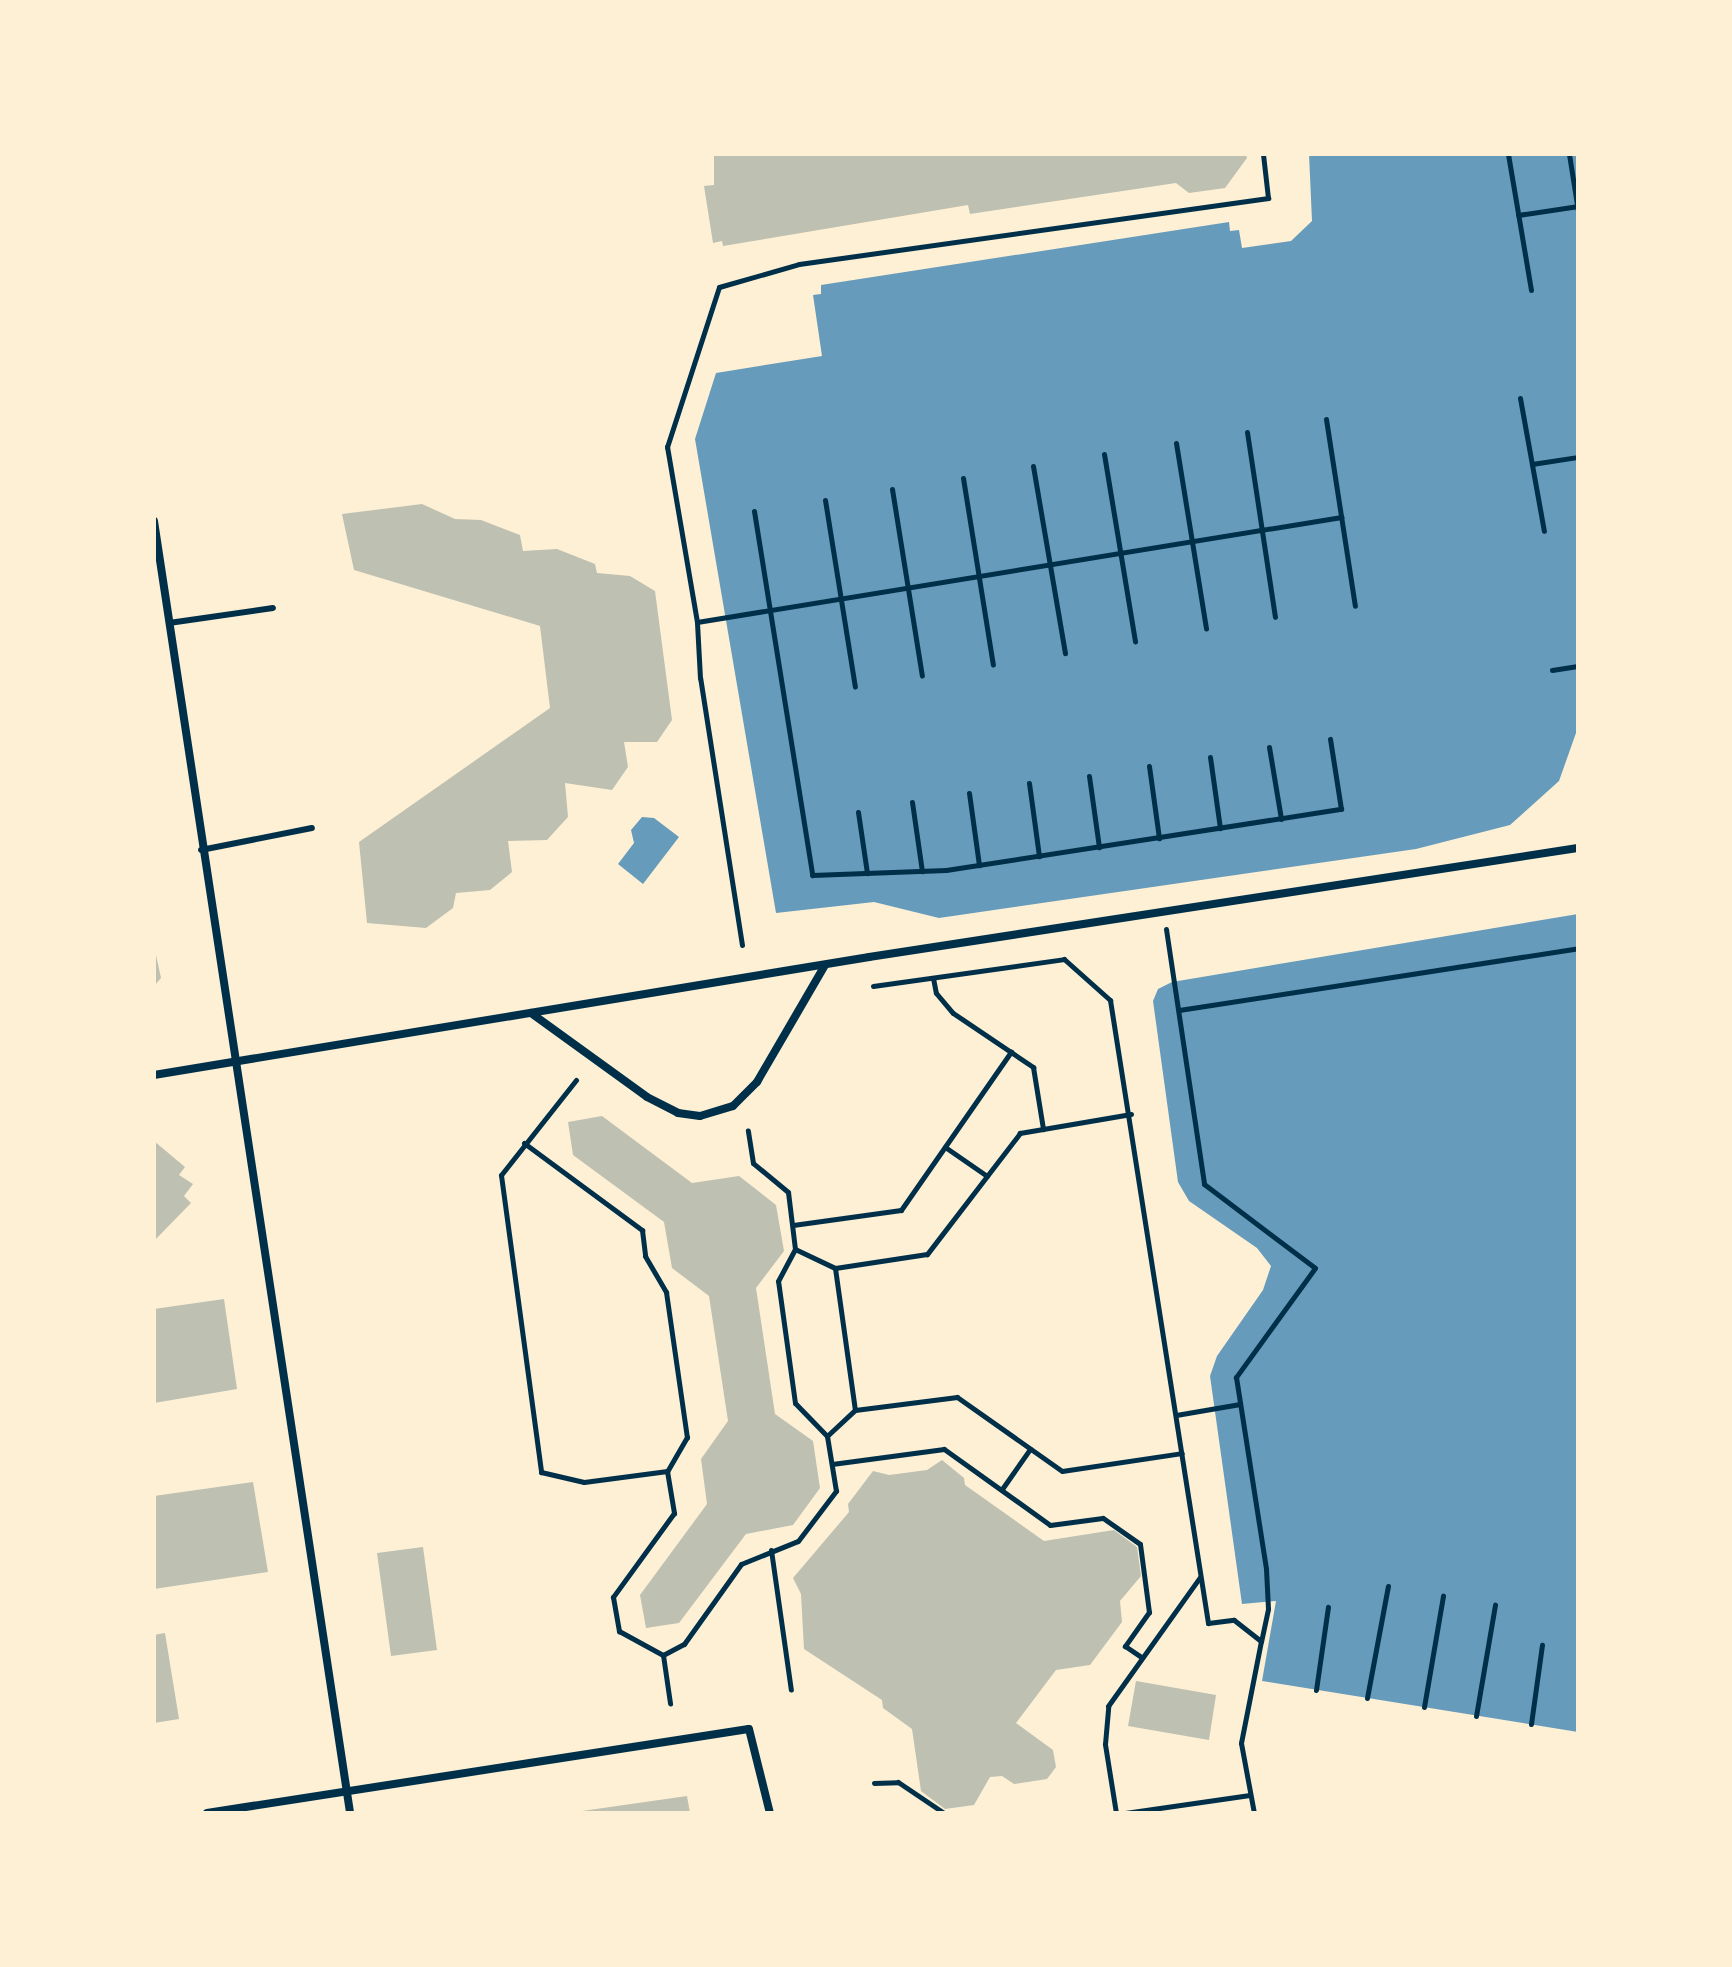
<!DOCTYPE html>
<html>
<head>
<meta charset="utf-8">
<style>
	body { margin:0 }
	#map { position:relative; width:1732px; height:1967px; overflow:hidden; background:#fdf0d5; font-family:"Titillium Web",sans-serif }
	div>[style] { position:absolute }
	.water>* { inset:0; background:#669bbc }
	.building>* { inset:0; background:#bec0b2 }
	.path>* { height:5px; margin:-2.5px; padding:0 2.5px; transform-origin:2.5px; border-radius:2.5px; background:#003049 }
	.service>* { height:6px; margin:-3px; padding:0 3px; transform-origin:3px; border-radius:3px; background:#003049 }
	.minor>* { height:8px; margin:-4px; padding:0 4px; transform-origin:4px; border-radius:4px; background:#003049 }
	span { translate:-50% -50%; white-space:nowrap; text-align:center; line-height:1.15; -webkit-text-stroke:6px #fdf0d5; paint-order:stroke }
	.frame { position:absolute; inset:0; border:156px solid #fdf0d5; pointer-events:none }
</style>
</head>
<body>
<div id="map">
	<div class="water">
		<div style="clip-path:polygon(1309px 154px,1578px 154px,1578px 708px,1576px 733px,1559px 781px,1510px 825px,1416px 849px,939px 918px,874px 902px,776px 913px,695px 439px,716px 373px,822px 356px,813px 295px,821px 294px,821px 285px,1229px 222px,1230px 231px,1239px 230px,1242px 248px,1291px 241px,1312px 221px)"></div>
		<div style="clip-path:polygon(642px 817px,654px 818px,679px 837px,643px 884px,618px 864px,634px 843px,631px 830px)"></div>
		<div style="clip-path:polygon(1578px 914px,1578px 1732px,1262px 1681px,1276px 1601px,1242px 1604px,1210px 1376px,1217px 1356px,1263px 1290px,1271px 1266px,1257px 1248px,1189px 1201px,1178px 1182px,1153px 1001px,1158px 989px,1172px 982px)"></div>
	</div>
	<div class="building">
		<div style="clip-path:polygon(714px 154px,1246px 154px,1247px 158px,1225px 188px,1189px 193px,1176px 183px,970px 214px,968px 205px,723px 246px,722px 241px,713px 243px,704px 186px,714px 185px)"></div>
		<div style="clip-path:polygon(422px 504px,455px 519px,481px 520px,520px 535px,523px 551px,557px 549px,595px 564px,597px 573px,630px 576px,655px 591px,672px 720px,657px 742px,624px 742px,628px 767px,612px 790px,565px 783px,568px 817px,547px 840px,508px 841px,512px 872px,490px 890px,456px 893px,453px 908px,426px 928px,367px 923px,359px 842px,550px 708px,540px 626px,354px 570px,342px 514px)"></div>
		<div style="clip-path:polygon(154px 946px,161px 978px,154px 986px)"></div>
		<div style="clip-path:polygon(602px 1116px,692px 1183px,739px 1176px,776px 1205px,784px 1251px,756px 1288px,775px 1414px,813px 1441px,820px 1488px,793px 1525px,746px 1534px,679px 1623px,646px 1628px,640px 1595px,707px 1504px,701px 1459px,728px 1421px,709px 1296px,672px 1268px,664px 1222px,573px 1155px,568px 1122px)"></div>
		<div style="clip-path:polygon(154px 1141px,185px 1167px,179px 1175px,193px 1184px,184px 1196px,191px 1203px,154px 1241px)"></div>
		<div style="clip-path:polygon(224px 1299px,237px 1389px,154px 1403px,154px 1309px)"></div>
		<div style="clip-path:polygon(942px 1460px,964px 1478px,965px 1485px,1044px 1541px,1114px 1530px,1137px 1547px,1141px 1576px,1120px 1601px,1122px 1622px,1090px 1665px,1056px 1670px,1016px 1723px,1053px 1750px,1056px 1767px,1047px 1779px,1014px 1784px,1002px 1776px,990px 1777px,974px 1805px,945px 1809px,921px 1791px,912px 1729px,883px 1708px,882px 1700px,804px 1649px,801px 1594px,793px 1578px,849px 1512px,848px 1504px,873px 1471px,889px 1475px,927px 1470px)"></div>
		<div style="clip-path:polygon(253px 1482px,268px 1572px,154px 1589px,154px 1496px)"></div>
		<div style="clip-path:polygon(423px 1547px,437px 1650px,391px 1656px,377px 1553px)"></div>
		<div style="clip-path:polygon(165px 1633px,179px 1719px,154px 1723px,154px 1635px)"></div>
		<div style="clip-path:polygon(1136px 1681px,1216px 1695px,1209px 1740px,1128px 1726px)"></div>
		<div style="clip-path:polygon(687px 1796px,690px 1813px,582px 1813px,582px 1811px)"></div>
	</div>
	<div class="path">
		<div style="left:1508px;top:154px;width:138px;rotate:80.4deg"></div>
		<div style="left:1569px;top:154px;width:58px;rotate:81deg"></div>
		<div style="left:1518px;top:215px;width:61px;rotate:-8.5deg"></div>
		<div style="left:1520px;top:398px;width:135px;rotate:79.8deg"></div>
		<div style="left:1326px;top:419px;width:189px;rotate:81.2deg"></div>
		<div style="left:1247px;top:432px;width:187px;rotate:81.4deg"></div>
		<div style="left:1176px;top:443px;width:188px;rotate:80.8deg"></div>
		<div style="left:1104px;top:454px;width:190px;rotate:80.6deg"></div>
		<div style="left:1532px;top:464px;width:47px;rotate:-8.7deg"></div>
		<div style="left:1033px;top:466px;width:190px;rotate:80.3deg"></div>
		<div style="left:963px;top:478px;width:189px;rotate:80.9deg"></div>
		<div style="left:892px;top:489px;width:189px;rotate:80.9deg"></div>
		<div style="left:825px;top:500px;width:189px;rotate:80.9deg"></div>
		<div style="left:754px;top:511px;width:369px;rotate:80.9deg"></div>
		<div style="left:812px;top:875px;width:134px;rotate:-2.1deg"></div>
		<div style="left:946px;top:870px;width:400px;rotate:-8.8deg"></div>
		<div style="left:1341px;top:809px;width:71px;rotate:-98.9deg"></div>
		<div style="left:697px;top:622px;width:653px;rotate:-9.26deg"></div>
		<div style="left:1552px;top:670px;width:26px;rotate:-9deg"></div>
		<div style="left:1269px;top:747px;width:73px;rotate:80.5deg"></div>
		<div style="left:1210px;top:757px;width:72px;rotate:82deg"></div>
		<div style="left:1149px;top:766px;width:73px;rotate:82.1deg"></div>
		<div style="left:1089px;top:776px;width:72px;rotate:82deg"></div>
		<div style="left:1029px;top:783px;width:74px;rotate:82.2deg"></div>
		<div style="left:969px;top:793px;width:73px;rotate:82.1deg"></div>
		<div style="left:912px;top:802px;width:70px;rotate:81.8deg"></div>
		<div style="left:858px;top:812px;width:62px;rotate:81.6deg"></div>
		<div style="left:1166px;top:929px;width:258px;rotate:81.5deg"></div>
		<div style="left:1204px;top:1184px;width:139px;rotate:37.1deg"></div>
		<div style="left:1315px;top:1268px;width:135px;rotate:125.9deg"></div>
		<div style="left:1236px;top:1377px;width:194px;rotate:81.1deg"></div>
		<div style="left:1266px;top:1569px;width:40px;rotate:87.1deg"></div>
		<div style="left:1268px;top:1609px;width:33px;rotate:102deg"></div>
		<div style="left:742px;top:945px;width:270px;rotate:-98.9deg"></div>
		<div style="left:700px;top:678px;width:56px;rotate:-93.1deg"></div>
		<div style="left:697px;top:622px;width:178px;rotate:-99.7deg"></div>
		<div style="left:667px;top:447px;width:168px;rotate:-72deg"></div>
		<div style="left:719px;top:287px;width:83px;rotate:-16deg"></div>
		<div style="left:799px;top:264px;width:474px;rotate:-8deg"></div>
		<div style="left:1268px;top:198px;width:44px;rotate:-96.5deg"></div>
		<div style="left:933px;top:978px;width:15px;rotate:79deg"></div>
		<div style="left:936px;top:993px;width:26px;rotate:50deg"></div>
		<div style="left:953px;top:1013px;width:97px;rotate:34deg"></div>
		<div style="left:1033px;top:1067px;width:63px;rotate:80.8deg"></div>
		<div style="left:873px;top:986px;width:193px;rotate:-8deg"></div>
		<div style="left:1064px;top:959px;width:62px;rotate:41.7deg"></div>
		<div style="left:1110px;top:1000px;width:631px;rotate:81.06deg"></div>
		<div style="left:1208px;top:1623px;width:26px;rotate:-7deg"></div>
		<div style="left:1234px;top:1620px;width:34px;rotate:38deg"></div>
		<div style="left:1261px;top:1641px;width:104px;rotate:101.1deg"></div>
		<div style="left:1241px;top:1743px;width:71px;rotate:79.5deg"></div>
		<div style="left:1179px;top:1010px;width:404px;rotate:-8.8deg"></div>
		<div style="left:576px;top:1080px;width:121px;rotate:128.3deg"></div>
		<div style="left:501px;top:1175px;width:300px;rotate:82.3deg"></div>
		<div style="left:541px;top:1472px;width:44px;rotate:13.1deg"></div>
		<div style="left:584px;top:1482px;width:84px;rotate:-7.5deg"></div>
		<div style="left:1131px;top:1114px;width:113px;rotate:170.3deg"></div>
		<div style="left:1020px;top:1133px;width:153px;rotate:127.5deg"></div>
		<div style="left:927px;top:1254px;width:93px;rotate:171.3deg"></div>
		<div style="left:835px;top:1268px;width:143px;rotate:82deg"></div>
		<div style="left:855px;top:1410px;width:103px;rotate:-7.3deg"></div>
		<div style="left:957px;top:1397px;width:128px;rotate:35.2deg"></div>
		<div style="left:1062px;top:1471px;width:121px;rotate:-8.5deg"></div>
		<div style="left:524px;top:1143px;width:147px;rotate:36.4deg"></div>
		<div style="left:642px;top:1230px;width:26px;rotate:83deg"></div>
		<div style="left:645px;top:1256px;width:42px;rotate:59.7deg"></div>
		<div style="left:666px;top:1292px;width:147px;rotate:81.8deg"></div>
		<div style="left:687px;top:1437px;width:39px;rotate:120deg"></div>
		<div style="left:667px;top:1471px;width:43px;rotate:80.5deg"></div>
		<div style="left:674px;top:1513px;width:104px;rotate:126deg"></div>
		<div style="left:613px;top:1597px;width:35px;rotate:80deg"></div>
		<div style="left:619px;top:1631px;width:50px;rotate:28.6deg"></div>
		<div style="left:663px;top:1655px;width:24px;rotate:-28deg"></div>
		<div style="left:684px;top:1644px;width:98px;rotate:-54.5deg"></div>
		<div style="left:741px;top:1564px;width:61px;rotate:-22deg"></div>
		<div style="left:798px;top:1541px;width:63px;rotate:-52.8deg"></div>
		<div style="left:836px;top:1491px;width:56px;rotate:-99.3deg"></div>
		<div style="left:827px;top:1436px;width:46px;rotate:-134.1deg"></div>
		<div style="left:795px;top:1403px;width:123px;rotate:-97.9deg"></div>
		<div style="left:778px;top:1281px;width:36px;rotate:-62deg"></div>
		<div style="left:795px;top:1249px;width:57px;rotate:-97deg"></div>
		<div style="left:788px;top:1192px;width:45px;rotate:-140.4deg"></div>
		<div style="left:753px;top:1163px;width:33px;rotate:-99deg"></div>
		<div style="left:945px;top:1147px;width:51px;rotate:34.6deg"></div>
		<div style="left:793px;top:1225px;width:109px;rotate:-7.9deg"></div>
		<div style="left:901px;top:1210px;width:193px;rotate:-55.2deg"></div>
		<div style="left:795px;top:1249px;width:44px;rotate:25.4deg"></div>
		<div style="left:1176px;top:1415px;width:65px;rotate:-9.8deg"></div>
		<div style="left:827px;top:1436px;width:38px;rotate:-43deg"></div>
		<div style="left:832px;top:1464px;width:113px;rotate:-7.6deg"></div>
		<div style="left:944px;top:1449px;width:130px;rotate:35.6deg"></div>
		<div style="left:1050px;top:1525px;width:53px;rotate:-7.5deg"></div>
		<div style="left:1103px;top:1518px;width:45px;rotate:35.1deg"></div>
		<div style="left:1140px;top:1544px;width:69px;rotate:82.5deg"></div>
		<div style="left:1149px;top:1612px;width:42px;rotate:125.2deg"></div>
		<div style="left:1125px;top:1646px;width:18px;rotate:34deg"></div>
		<div style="left:1002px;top:1489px;width:49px;rotate:-55deg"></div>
		<div style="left:771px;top:1550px;width:141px;rotate:81.9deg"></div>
		<div style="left:663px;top:1655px;width:49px;rotate:81.7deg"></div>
		<div style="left:1316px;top:1690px;width:84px;rotate:-81.8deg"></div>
		<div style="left:1367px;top:1698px;width:114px;rotate:-79.4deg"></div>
		<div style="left:1424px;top:1707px;width:113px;rotate:-80.3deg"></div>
		<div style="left:1476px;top:1716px;width:113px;rotate:-80.3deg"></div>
		<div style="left:1531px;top:1724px;width:80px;rotate:-82.1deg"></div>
		<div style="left:874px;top:1783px;width:24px;rotate:-2deg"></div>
		<div style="left:898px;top:1782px;width:55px;rotate:34deg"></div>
		<div style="left:1116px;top:1813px;width:70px;rotate:-99.1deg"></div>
		<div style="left:1105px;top:1744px;width:38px;rotate:-85deg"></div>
		<div style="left:1108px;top:1706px;width:158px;rotate:-54.5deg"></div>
		<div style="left:1125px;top:1813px;width:126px;rotate:-8.2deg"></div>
	</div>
	<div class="service">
		<div style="left:169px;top:623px;width:105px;rotate:-8.2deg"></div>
		<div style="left:201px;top:850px;width:113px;rotate:-11.2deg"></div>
	</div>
	<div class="minor">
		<div style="left:154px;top:521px;width:1307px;rotate:81.37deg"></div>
		<div style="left:531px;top:1013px;width:143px;rotate:35.9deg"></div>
		<div style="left:647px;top:1097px;width:35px;rotate:27deg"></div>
		<div style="left:678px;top:1113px;width:22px;rotate:8deg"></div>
		<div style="left:700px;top:1116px;width:34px;rotate:-17deg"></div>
		<div style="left:733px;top:1106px;width:34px;rotate:-45deg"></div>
		<div style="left:757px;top:1082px;width:135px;rotate:-59.8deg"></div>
		<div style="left:154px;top:1075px;width:725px;rotate:-9.37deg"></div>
		<div style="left:869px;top:957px;width:717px;rotate:-8.74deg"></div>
		<div style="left:207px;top:1813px;width:548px;rotate:-8.81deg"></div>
		<div style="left:749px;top:1729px;width:87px;rotate:76deg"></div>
	</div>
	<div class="frame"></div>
</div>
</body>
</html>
